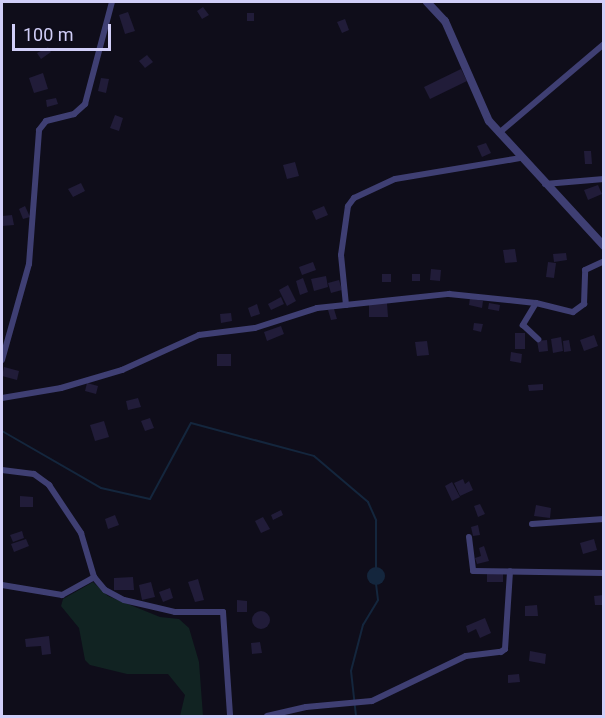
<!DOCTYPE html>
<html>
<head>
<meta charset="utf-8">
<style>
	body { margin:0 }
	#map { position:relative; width:605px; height:718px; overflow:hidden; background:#0f0d1a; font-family:Roboto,sans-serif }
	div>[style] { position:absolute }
	.green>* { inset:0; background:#112322 }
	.water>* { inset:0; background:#14263d }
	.round { border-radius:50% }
	.stream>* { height:2px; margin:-1px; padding:0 1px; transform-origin:1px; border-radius:1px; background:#14263d }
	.building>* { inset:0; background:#211c39 }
	.minor>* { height:6px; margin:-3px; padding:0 3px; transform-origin:3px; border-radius:3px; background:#3f3f73 }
	.tertiary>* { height:8px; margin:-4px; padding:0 4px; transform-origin:4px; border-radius:4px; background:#3f3f73 }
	span { translate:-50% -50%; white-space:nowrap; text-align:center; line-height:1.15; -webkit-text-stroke:4.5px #0f0d1a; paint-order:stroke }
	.frame { position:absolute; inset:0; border:3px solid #d1cef8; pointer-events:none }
	.scale { position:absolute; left:12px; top:24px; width:99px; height:27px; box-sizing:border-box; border:3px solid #d1cef8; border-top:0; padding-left:8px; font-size:18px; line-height:21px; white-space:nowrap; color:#d1cef8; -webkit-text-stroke:4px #0f0d1a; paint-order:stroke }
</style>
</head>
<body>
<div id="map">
	<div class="green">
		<div style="clip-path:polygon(93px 582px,108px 596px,160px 617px,179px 619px,189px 628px,199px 662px,203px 716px,180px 716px,185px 695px,168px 674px,127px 674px,90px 665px,85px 660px,79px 628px,61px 606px,63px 599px)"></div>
	</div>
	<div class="water">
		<div class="round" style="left:367px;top:567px;width:18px;height:18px"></div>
	</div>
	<div class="stream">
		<div style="left:2px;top:431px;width:114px;rotate:29.9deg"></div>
		<div style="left:101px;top:488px;width:50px;rotate:12.7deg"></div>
		<div style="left:150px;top:499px;width:86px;rotate:-61.7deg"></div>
		<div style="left:191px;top:423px;width:127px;rotate:15deg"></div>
		<div style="left:314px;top:456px;width:71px;rotate:40.4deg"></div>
		<div style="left:368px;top:502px;width:20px;rotate:66deg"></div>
		<div style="left:376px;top:520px;width:50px;rotate:90deg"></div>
		<div style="left:356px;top:716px;width:45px;rotate:-96.3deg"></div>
		<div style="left:351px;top:671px;width:48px;rotate:-75.4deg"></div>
		<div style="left:363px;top:625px;width:29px;rotate:-59deg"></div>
		<div style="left:378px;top:600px;width:16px;rotate:-97deg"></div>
	</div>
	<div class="building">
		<div style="clip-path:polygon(203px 7px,209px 15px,202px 19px,197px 11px)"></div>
		<div style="clip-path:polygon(128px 12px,135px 31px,125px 34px,119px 15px)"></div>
		<div style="clip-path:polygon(247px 13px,254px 13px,254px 21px,247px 21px)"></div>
		<div style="clip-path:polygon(345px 19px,349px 30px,342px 33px,337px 22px)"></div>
		<div style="clip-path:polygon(48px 47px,51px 52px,41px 59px,37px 53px)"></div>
		<div style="clip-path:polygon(147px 55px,153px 62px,145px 68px,139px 61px)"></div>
		<div style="clip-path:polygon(461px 69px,467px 81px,430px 99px,424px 87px)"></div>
		<div style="clip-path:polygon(43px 73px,48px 89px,34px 93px,29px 78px)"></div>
		<div style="clip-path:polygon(101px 78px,109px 79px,106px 93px,98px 91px)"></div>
		<div style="clip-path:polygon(56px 98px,58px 104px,47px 107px,46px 100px)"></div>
		<div style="clip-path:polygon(115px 115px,123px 118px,119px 131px,110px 128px)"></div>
		<div style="clip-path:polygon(486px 143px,491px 153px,482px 157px,477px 146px)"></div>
		<div style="clip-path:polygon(584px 151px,591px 151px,592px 164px,585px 164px)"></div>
		<div style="clip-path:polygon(295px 162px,299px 176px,287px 179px,283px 165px)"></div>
		<div style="clip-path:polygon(81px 183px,85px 191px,73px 197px,68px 189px)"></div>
		<div style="clip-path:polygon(598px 185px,602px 194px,588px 200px,584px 190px)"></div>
		<div style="clip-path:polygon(25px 206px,30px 217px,23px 219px,19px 209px)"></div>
		<div style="clip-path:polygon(324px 206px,328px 215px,316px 220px,312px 211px)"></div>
		<div style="clip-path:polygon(12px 215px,14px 225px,2px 226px,2px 216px)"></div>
		<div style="clip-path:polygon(515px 249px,517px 262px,505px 263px,503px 250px)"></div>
		<div style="clip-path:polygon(566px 253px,567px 260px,554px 262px,553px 254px)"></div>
		<div style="clip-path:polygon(313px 262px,316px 270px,302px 275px,299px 267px)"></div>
		<div style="clip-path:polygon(548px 262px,556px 263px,554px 278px,546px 277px)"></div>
		<div style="clip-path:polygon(431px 269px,441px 270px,440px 281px,430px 280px)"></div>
		<div style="clip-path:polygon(382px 274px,391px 274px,391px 282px,382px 282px)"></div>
		<div style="clip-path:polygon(412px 274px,420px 274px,420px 281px,412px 281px)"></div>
		<div style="clip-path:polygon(326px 276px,328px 287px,314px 291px,311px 279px)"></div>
		<div style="clip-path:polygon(303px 278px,308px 292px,300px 295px,296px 281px)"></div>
		<div style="clip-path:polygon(339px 280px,342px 290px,331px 293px,328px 283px)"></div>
		<div style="clip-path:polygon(288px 285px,296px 301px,287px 306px,279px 290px)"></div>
		<div style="clip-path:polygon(281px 297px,284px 304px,271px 310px,268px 304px)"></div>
		<div style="clip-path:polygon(470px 298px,483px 301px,482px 308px,469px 305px)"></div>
		<div style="clip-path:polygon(369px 303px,387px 303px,388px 317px,369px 317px)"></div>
		<div style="clip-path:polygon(489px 303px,500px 305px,499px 311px,488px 309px)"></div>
		<div style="clip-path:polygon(257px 304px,260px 314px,251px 317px,248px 308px)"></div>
		<div style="clip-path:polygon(334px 309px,337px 319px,331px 320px,328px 310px)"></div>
		<div style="clip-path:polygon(231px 313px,232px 321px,221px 323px,220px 314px)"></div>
		<div style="clip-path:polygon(474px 323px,483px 324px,481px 332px,473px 330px)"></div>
		<div style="clip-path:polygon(281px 326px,284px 334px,267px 341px,264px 332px)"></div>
		<div style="clip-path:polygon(515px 333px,525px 333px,525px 349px,515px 349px)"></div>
		<div style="clip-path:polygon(594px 335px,598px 346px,584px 351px,580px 340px)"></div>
		<div style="clip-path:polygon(561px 337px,563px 351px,553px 353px,551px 339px)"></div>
		<div style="clip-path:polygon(547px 340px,548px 351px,539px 352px,537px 341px)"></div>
		<div style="clip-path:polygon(569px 340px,571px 351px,564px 352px,563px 341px)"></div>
		<div style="clip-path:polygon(427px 341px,429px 355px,417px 356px,415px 342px)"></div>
		<div style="clip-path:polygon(511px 352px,522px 354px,521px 363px,510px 361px)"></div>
		<div style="clip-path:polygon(217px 354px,231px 354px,231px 366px,217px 366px)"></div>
		<div style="clip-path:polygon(4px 367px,19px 371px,17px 380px,2px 376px)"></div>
		<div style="clip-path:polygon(87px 383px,98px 386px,96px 394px,85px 391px)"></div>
		<div style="clip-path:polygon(543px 384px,543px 390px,529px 391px,528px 385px)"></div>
		<div style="clip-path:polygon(138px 398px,141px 407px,128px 410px,126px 401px)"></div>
		<div style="clip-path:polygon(150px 418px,154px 428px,145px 431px,141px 421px)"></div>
		<div style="clip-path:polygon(104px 421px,109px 437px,95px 441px,90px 425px)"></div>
		<div style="clip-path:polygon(463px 479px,465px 484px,469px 481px,473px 490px,460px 496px,454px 483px)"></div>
		<div style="clip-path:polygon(452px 482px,460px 497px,452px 501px,445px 486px)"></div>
		<div style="clip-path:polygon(20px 496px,33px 497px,33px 507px,20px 507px)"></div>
		<div style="clip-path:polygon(480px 504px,485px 514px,478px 517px,474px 506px)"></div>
		<div style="clip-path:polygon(536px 505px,551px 508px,550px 518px,534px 516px)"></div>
		<div style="clip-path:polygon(281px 510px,283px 515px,273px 520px,271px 515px)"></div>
		<div style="clip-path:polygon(115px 515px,119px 525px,108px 529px,105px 519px)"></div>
		<div style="clip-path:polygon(263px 517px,270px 529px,261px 533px,255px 521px)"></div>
		<div style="clip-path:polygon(478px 525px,480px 535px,473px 536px,471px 527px)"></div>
		<div style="clip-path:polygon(22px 531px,24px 538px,13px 542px,10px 535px)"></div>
		<div style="clip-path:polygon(26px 539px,29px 546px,14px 552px,11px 544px)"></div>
		<div style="clip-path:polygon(594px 539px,597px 550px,583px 554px,580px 543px)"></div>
		<div style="clip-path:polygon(484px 546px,489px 561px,477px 564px,475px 558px,481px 556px,479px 548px)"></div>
		<div style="clip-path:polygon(487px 574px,503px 574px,503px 582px,487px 582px)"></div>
		<div style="clip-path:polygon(133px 577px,134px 590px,114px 590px,114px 578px)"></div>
		<div style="clip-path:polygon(198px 579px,204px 600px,195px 602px,188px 582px)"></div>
		<div style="clip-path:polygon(151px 582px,155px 597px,142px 600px,139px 585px)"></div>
		<div style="clip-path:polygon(170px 588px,173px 598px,163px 602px,159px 592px)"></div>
		<div style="clip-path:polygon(604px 595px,604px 605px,595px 605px,594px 596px)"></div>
		<div style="clip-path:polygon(237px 600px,247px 601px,247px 612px,237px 612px)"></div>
		<div style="clip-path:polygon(537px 605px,538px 616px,525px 616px,525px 606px)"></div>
		<div class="round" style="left:252px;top:611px;width:18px;height:18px"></div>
		<div style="clip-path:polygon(485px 618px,491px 633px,480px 638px,476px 629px,468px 633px,466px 626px)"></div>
		<div style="clip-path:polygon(49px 636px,51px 654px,42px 655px,41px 646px,26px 647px,25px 639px)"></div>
		<div style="clip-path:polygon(260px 642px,262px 653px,252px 654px,251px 643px)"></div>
		<div style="clip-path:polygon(530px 651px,546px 654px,545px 664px,529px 661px)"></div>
		<div style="clip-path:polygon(519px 674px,520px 682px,508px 683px,508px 675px)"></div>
	</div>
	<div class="minor">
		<div style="left:499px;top:133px;width:138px;rotate:-40.3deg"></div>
		<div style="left:545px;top:184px;width:59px;rotate:-4.8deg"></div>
		<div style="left:536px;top:303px;width:26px;rotate:121deg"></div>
		<div style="left:523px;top:325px;width:21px;rotate:43deg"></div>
		<div style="left:346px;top:305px;width:50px;rotate:-95.7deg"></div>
		<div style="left:341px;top:255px;width:49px;rotate:-81.9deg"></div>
		<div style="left:348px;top:206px;width:10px;rotate:-53deg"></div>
		<div style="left:354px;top:198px;width:45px;rotate:-24.9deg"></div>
		<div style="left:395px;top:179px;width:128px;rotate:-9.5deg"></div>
		<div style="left:2px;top:360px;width:100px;rotate:-74.3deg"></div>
		<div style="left:29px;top:264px;width:134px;rotate:-85.7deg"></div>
		<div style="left:39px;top:130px;width:11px;rotate:-52deg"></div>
		<div style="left:46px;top:121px;width:29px;rotate:-14deg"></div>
		<div style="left:74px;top:114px;width:15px;rotate:-42deg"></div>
		<div style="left:85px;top:104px;width:106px;rotate:-75.2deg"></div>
		<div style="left:2px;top:398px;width:60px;rotate:-9.6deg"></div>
		<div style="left:61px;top:388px;width:64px;rotate:-16.4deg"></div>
		<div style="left:122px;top:370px;width:85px;rotate:-24.4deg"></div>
		<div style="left:199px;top:335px;width:56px;rotate:-7.1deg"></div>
		<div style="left:255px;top:328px;width:65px;rotate:-17.9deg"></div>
		<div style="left:317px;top:308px;width:133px;rotate:-6.1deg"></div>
		<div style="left:449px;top:294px;width:87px;rotate:5.9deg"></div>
		<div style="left:536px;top:303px;width:38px;rotate:14deg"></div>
		<div style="left:573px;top:312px;width:14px;rotate:-36deg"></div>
		<div style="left:584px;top:304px;width:34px;rotate:-88deg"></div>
		<div style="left:585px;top:270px;width:21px;rotate:-25deg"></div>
		<div style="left:2px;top:470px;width:32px;rotate:7deg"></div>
		<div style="left:34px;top:474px;width:19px;rotate:36deg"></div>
		<div style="left:49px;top:485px;width:58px;rotate:56.3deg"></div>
		<div style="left:81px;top:533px;width:46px;rotate:73.5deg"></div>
		<div style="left:94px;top:577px;width:17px;rotate:50deg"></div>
		<div style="left:105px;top:590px;width:21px;rotate:28deg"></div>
		<div style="left:124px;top:600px;width:52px;rotate:13.2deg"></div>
		<div style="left:175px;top:612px;width:48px"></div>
		<div style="left:223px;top:612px;width:104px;rotate:86.1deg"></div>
		<div style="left:532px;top:524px;width:72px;rotate:-4deg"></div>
		<div style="left:469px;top:537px;width:34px;rotate:83deg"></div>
		<div style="left:473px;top:571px;width:131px;rotate:0.9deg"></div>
		<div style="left:2px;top:585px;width:61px;rotate:9.5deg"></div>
		<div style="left:62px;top:595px;width:37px;rotate:-29deg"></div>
		<div style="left:267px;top:716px;width:40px;rotate:-13deg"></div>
		<div style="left:306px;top:707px;width:66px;rotate:-5.2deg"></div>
		<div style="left:372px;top:701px;width:104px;rotate:-25.6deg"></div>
		<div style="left:466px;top:656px;width:35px;rotate:-7deg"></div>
		<div style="left:501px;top:652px;width:5px;rotate:-37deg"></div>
		<div style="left:505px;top:649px;width:78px;rotate:-86.3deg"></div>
	</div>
	<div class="tertiary">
		<div style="left:427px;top:2px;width:26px;rotate:47deg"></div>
		<div style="left:445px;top:21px;width:109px;rotate:66.3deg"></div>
		<div style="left:489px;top:121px;width:170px;rotate:47.4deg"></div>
	</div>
	<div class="frame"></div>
	<div class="scale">100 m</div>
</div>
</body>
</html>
